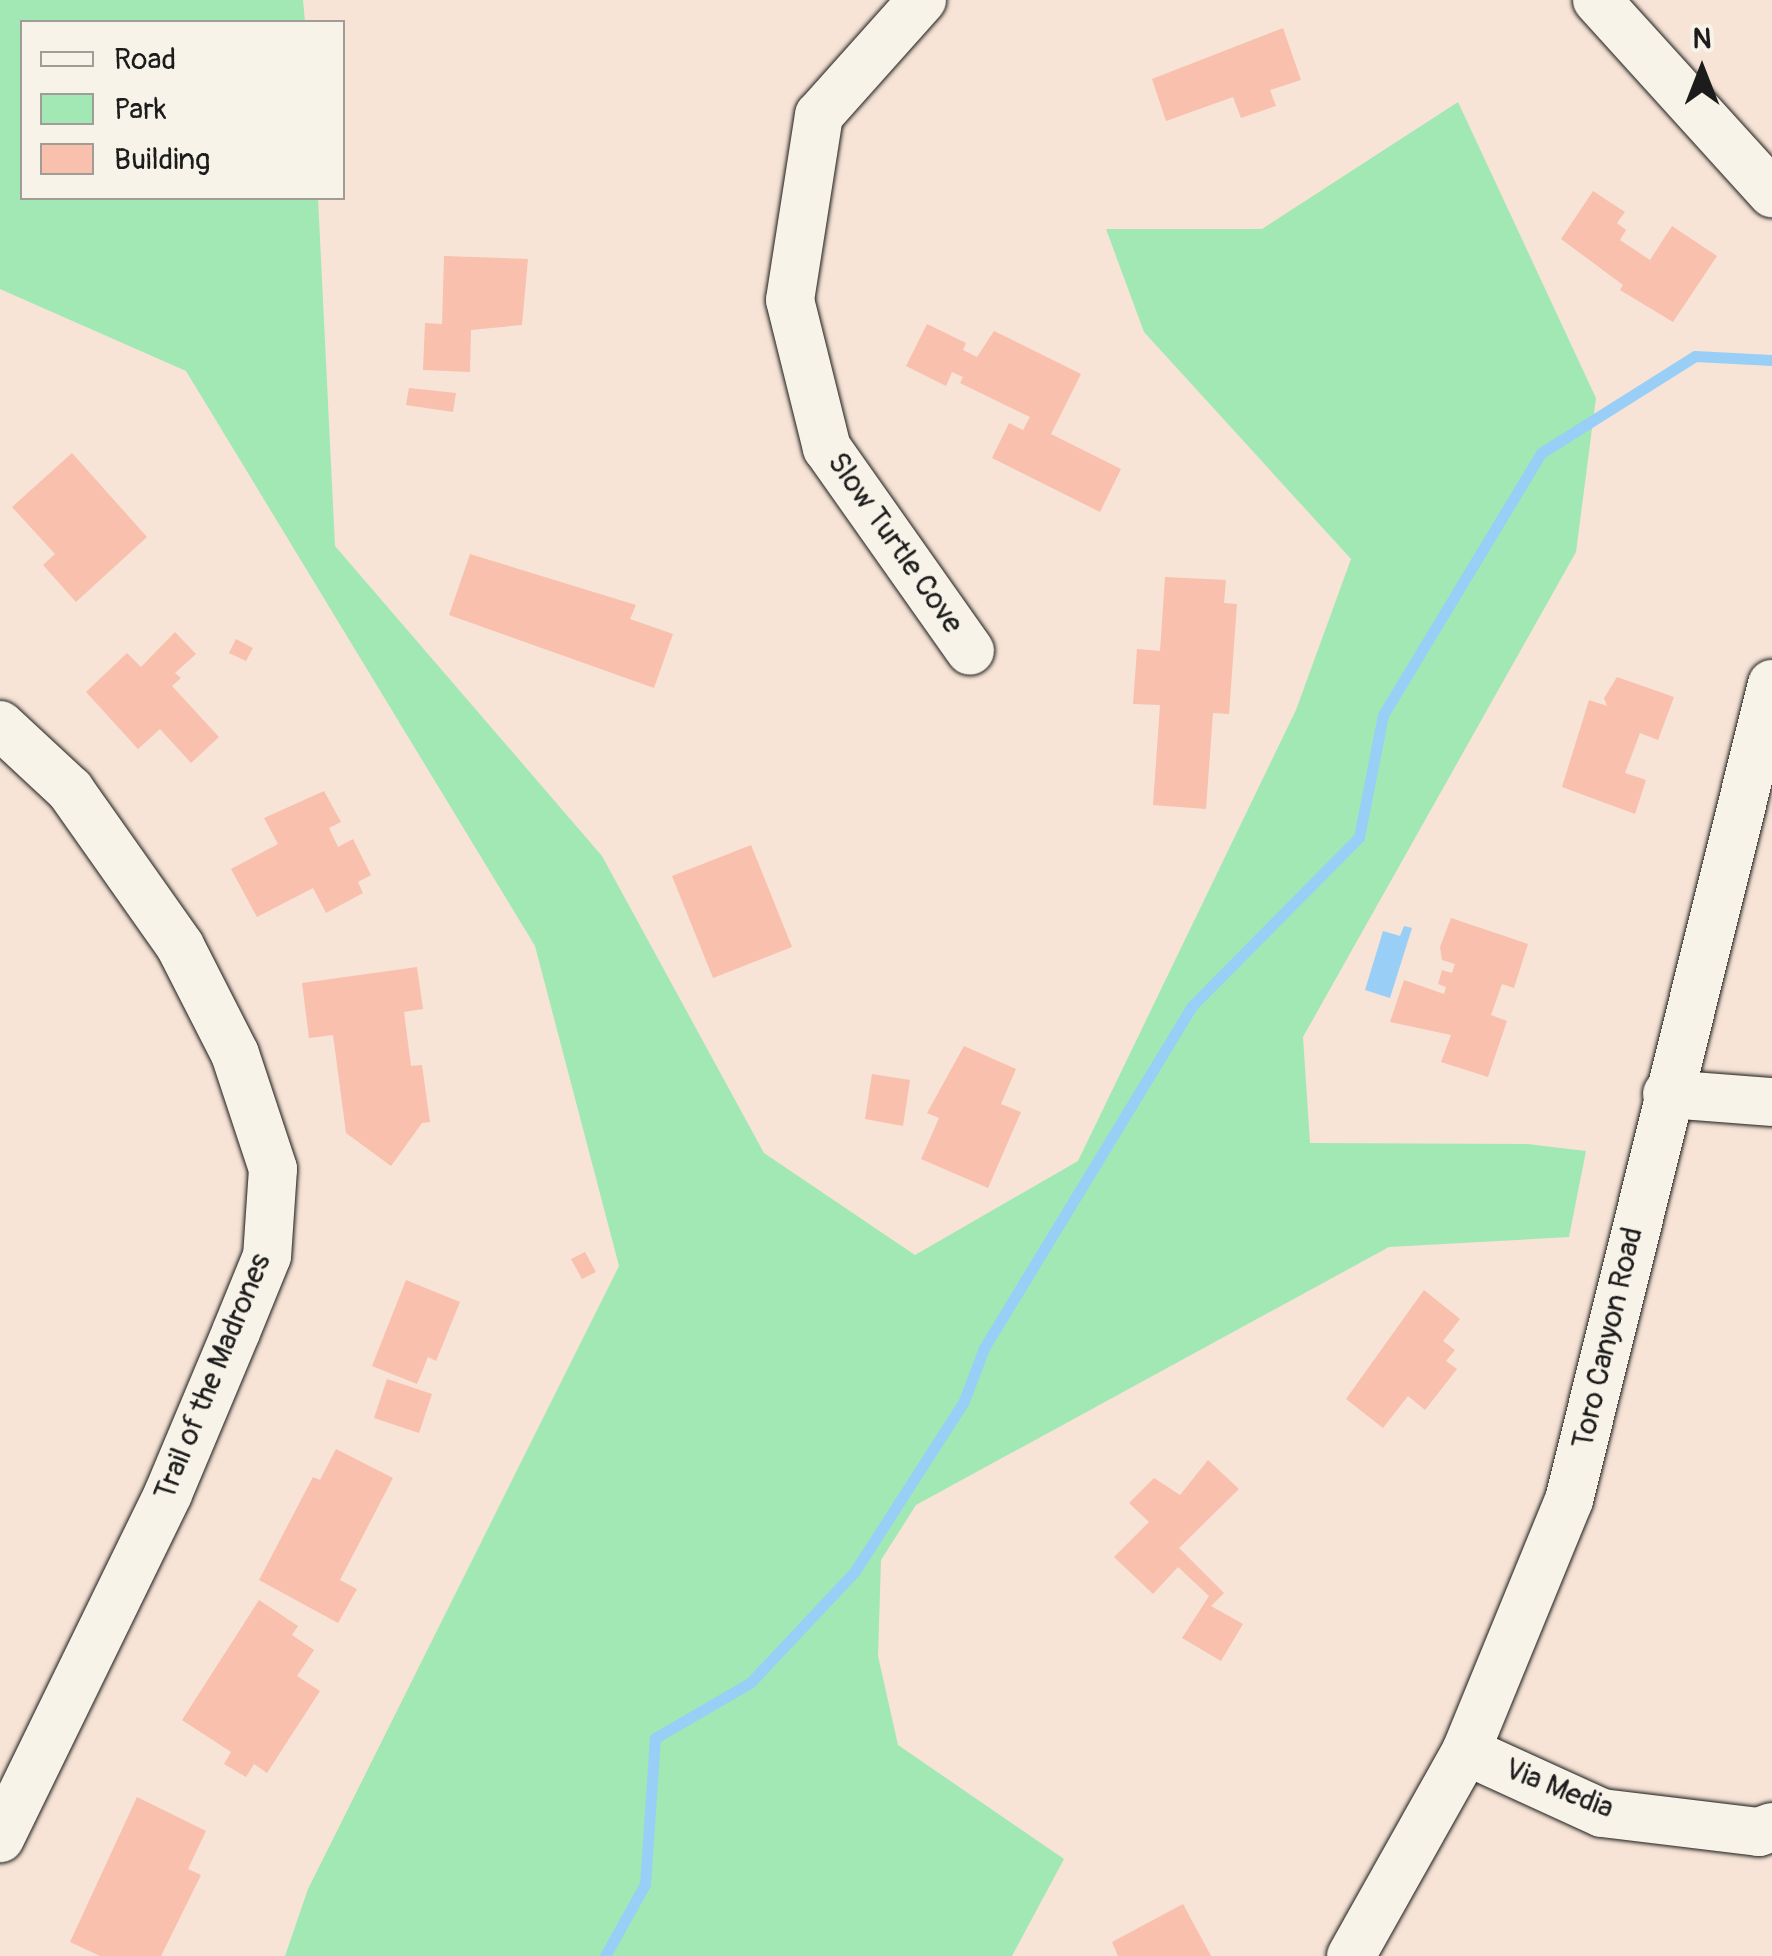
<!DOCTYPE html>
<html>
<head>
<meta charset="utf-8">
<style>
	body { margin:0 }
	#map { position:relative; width:1772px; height:1956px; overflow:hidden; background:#f7e4d6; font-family:Pangolin,sans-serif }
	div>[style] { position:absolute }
	.green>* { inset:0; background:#a1e8b5 }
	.water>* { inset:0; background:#99cef7 }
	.stream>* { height:11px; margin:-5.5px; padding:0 5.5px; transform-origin:5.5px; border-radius:5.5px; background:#99cef7 }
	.building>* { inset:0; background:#f8c0ad }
	.roads { filter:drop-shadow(0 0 2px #1c1c1c) drop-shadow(0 0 2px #1c1c1c) }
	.minor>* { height:48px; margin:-24px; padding:0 24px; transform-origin:24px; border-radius:24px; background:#f7f3e8 }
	span { translate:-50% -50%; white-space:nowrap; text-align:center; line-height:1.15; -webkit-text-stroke:9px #f7f3e8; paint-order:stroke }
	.street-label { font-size:30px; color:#1c1c1c }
	.legend { position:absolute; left:20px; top:20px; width:325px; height:180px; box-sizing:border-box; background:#f7f3e8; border:2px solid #9f9d96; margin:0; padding:12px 18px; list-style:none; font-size:30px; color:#1c1c1c }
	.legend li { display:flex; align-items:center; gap:20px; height:50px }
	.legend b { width:50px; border:2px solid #9f9d96 }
	.north { position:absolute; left:1652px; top:20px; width:100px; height:100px; -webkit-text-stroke:8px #f7f3e8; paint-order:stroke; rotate:0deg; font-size:28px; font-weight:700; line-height:40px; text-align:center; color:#1c1c1c }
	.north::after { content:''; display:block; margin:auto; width:35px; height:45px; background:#1c1c1c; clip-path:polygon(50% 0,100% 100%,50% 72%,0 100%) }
</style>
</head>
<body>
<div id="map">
	<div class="green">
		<div style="clip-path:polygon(0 0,303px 0,305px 22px,22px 22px,22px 198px,318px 198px,335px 546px,602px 856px,764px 1153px,915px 1255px,1078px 1161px,1296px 710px,1351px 559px,1144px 332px,1106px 229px,1262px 229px,1458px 102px,1596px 398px,1576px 552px,1303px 1037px,1310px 1143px,1527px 1144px,1586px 1151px,1569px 1237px,1389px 1247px,916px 1505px,881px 1560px,878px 1656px,898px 1745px,1064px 1859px,1012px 1956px,285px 1956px,308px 1889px,619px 1266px,535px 946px,186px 371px,0 289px)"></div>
	</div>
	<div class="water">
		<div style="clip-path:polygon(1404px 926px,1412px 928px,1390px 998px,1365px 990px,1383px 931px,1400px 936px)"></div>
	</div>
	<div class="stream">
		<div style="left:605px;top:1956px;width:82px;rotate:-60.9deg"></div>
		<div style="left:645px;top:1884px;width:146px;rotate:-86.1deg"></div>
		<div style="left:655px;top:1738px;width:110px;rotate:-30.1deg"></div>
		<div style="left:750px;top:1683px;width:154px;rotate:-46.8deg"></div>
		<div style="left:855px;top:1571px;width:202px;rotate:-57.3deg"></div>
		<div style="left:964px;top:1401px;width:57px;rotate:-69.3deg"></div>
		<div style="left:984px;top:1348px;width:399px;rotate:-58.7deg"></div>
		<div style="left:1191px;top:1007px;width:239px;rotate:-45.3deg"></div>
		<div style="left:1359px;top:837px;width:124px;rotate:-78.9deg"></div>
		<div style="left:1383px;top:715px;width:306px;rotate:-58.9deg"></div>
		<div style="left:1541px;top:453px;width:182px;rotate:-32.2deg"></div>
		<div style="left:1695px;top:356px;width:77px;rotate:3deg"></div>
	</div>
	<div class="building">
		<div style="clip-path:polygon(1283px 28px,1301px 80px,1270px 90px,1276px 106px,1241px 118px,1233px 97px,1166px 121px,1152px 79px)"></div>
		<div style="clip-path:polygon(1593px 191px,1625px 212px,1617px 223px,1626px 230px,1620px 240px,1650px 260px,1672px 226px,1717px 256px,1673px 322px,1620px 290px,1623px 285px,1561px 239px)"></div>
		<div style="clip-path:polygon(444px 256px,528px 259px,522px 325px,471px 330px,470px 372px,423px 370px,425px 323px,442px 324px)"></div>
		<div style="clip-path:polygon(927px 324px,966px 343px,963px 350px,977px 357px,994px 331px,1081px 374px,1051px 434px,1121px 469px,1100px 512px,992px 458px,1009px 423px,1023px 430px,1030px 417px,960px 383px,963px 377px,952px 372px,946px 386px,906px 366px)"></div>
		<div style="clip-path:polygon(409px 388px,456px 393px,453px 412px,406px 405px)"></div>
		<div style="clip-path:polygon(72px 453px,147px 537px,76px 602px,43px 565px,55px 554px,12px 507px)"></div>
		<div style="clip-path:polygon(470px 554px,636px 605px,630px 619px,673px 634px,654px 688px,449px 615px)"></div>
		<div style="clip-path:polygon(1165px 577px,1226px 580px,1224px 603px,1237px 604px,1229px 714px,1213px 713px,1206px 809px,1153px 805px,1160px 705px,1133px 704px,1137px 649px,1160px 651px)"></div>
		<div style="clip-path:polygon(175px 632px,196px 654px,175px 673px,181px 678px,172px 686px,219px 737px,191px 763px,160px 729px,138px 749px,86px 692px,127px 653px,141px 667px)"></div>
		<div style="clip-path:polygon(236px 639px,253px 648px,246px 661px,229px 653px)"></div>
		<div style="clip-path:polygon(1617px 677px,1674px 697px,1658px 740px,1640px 733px,1625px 773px,1646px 780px,1635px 814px,1562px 787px,1589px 700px,1607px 706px,1604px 698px)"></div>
		<div style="clip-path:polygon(324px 791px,341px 822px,329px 828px,338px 847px,353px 839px,371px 875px,358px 882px,363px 893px,326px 913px,313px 888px,257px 917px,231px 869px,278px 844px,264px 818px)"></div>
		<div style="clip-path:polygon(751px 845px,792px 947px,713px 978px,672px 876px)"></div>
		<div style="clip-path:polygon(1451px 918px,1528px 944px,1514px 988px,1502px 984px,1491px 1015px,1507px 1021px,1488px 1077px,1441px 1062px,1451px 1035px,1390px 1022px,1404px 980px,1444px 994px,1446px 987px,1438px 984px,1442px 970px,1452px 973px,1455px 964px,1442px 960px,1440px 947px)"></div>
		<div style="clip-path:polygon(417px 967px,423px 1009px,404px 1012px,411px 1066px,422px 1065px,430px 1122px,422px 1123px,391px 1166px,346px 1133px,333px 1035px,309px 1038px,302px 983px)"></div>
		<div style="clip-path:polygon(964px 1046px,1016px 1069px,1001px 1104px,1021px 1112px,988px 1188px,921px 1159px,939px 1118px,927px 1113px)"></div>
		<div style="clip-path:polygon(872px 1074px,910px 1080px,903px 1126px,865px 1119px)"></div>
		<div style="clip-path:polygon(585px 1252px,596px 1272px,582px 1279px,571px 1259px)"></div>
		<div style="clip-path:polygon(406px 1280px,460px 1302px,436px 1361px,428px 1357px,417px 1384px,372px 1366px)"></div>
		<div style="clip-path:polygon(1424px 1290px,1460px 1319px,1443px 1341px,1455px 1350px,1446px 1361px,1457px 1369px,1425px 1410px,1408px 1396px,1383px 1428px,1346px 1399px)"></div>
		<div style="clip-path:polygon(387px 1379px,432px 1394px,419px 1433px,374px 1418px)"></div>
		<div style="clip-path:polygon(336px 1449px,393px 1478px,340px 1580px,357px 1589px,338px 1623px,259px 1580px,313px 1477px,320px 1480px)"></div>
		<div style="clip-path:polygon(1208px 1460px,1239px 1489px,1179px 1548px,1224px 1593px,1211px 1606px,1243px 1624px,1221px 1661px,1182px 1638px,1209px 1596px,1178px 1567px,1153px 1594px,1114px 1557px,1149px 1522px,1129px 1503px,1154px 1478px,1180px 1495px)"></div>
		<div style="clip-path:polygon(259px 1600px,298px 1626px,292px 1635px,314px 1650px,297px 1676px,320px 1691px,267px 1773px,254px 1764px,246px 1777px,224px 1764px,231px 1752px,182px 1720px)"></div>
		<div style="clip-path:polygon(137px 1797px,206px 1831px,188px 1869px,201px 1875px,161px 1956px,100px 1956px,70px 1942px)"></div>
		<div style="clip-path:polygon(1183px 1904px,1211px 1956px,1118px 1956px,1112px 1942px)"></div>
	</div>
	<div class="roads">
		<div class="minor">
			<div style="left:922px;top:0;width:154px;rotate:131.8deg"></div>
			<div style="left:819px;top:115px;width:187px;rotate:98.9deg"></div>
			<div style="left:790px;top:300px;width:153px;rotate:76deg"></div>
			<div style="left:827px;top:448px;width:248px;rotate:54.8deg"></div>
			<div style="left:1597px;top:0;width:261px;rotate:47.8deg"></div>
			<div style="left:0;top:725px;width:96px;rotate:42.9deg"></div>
			<div style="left:70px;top:790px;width:191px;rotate:54.8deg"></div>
			<div style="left:180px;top:946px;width:121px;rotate:63deg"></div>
			<div style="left:235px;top:1054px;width:121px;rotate:71.7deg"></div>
			<div style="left:273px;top:1169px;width:87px;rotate:93.9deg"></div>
			<div style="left:267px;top:1256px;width:82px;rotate:112.2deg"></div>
			<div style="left:236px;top:1332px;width:176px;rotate:112.8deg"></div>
			<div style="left:168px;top:1494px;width:383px;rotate:116deg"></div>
			<div style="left:1667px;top:1094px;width:105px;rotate:4.4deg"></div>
			<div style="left:1466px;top:1751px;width:149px;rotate:24.5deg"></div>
			<div style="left:1602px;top:1813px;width:158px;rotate:6.9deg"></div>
			<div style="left:1759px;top:1832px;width:14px;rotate:-21deg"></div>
			<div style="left:1351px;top:1956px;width:235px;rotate:-60.7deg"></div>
			<div style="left:1466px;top:1751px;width:271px;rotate:-67.7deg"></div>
			<div style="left:1569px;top:1500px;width:841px;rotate:-76.03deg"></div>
		</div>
	</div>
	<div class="street-label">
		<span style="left:895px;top:543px;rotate:55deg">Slow Turtle Cove</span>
		<span style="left:1608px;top:1338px;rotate:-77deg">Toro Canyon Road</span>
		<span style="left:213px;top:1377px;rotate:-68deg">Trail of the Madrones</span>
		<span style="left:1559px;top:1789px;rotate:22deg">Via Media</span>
	</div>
	<ul class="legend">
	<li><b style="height:12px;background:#f7f3e8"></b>Road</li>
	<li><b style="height:28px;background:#a1e8b5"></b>Park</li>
	<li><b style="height:28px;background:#f8c0ad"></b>Building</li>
	</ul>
	<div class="north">N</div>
</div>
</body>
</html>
